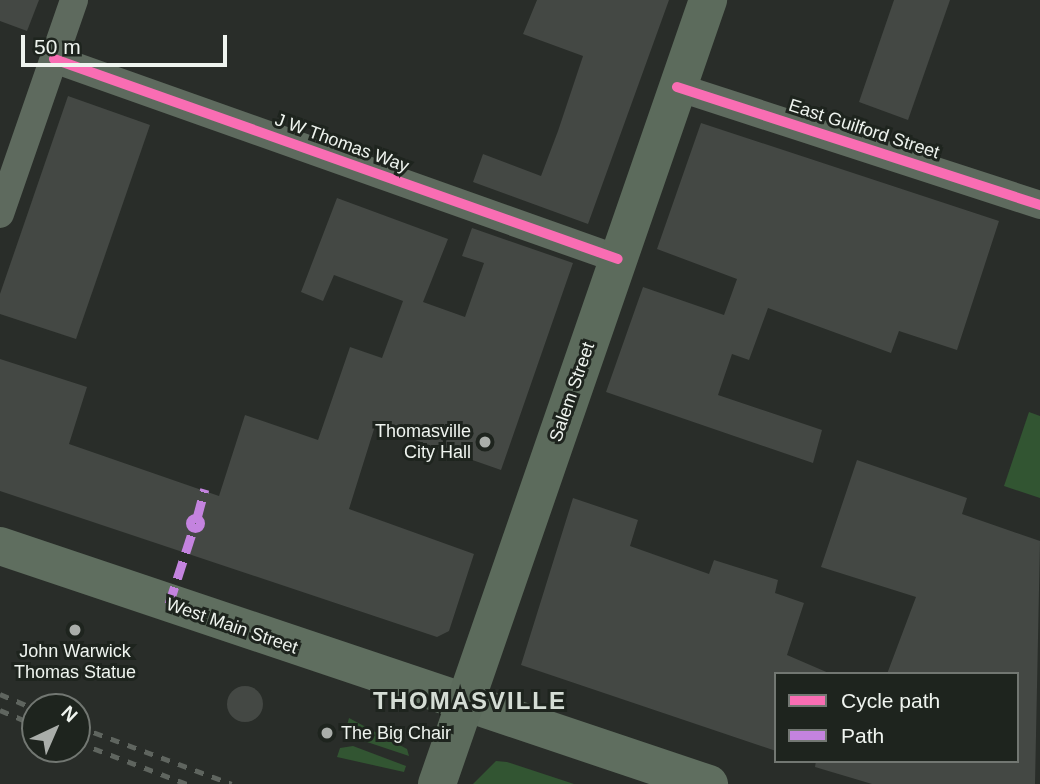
<!DOCTYPE html>
<html>
<head>
<meta charset="utf-8">
<style>
	body { margin:0 }
	#map { position:relative; width:1040px; height:784px; overflow:hidden; background:#292d29; font-family:Helvetica,sans-serif }
	div>[style] { position:absolute }
	.green>* { inset:0; background:#325532 }
	.building>* { inset:0; background:#444844 }
	.round { border-radius:50% }
	.street>* { height:28px; margin:-14px; padding:0 14px; transform-origin:14px; border-radius:14px; background:#5e6a5e }
	.secondary>* { height:38px; margin:-19px; padding:0 19px; transform-origin:19px; border-radius:19px; background:#5f6e5f }
	.primary>* { height:38px; margin:-19px; padding:0 19px; transform-origin:19px; border-radius:19px; background:#5c6b5c }
	.rail>* { height:5px; margin-top:-2.5px; transform-origin:0; background:repeating-linear-gradient(90deg,#5f655f 0 9px,transparent 0 18px) }
	.quiet>* { height:9px; margin-top:-4.5px; transform-origin:0; background:repeating-linear-gradient(90deg,#c483df 0 18px,transparent 0 27px) }
	.quiet>.ring { margin:-4.5px; padding:0; box-sizing:content-box; background:none; border:9px solid #c483df; border-radius:50% }
	.cycleway>* { height:10px; margin:-5px; padding:0 5px; transform-origin:5px; border-radius:5px; background:#f96db3 }
	.dots>* { width:19px; height:19px; translate:-50% -50%; box-sizing:border-box; border:4px solid #1e241e; border-radius:50% }
	span { translate:-50% -50%; white-space:nowrap; text-align:center; line-height:1.15; -webkit-text-stroke:6px #1e241e; paint-order:stroke }
	.street-label { font-size:18px; color:#eff4ef }
	.poi-label { font-size:18px; color:#eff4ef }
	.right { translate:-100% -50%; text-align:right }
	.left { translate:0 -50%; text-align:left }
	.district-label { font-size:24px; color:#d5ddd5; font-weight:700; letter-spacing:2px }
	.legend { position:absolute; left:774px; top:672px; width:245px; height:91px; box-sizing:border-box; background:#1e241e; border:2px solid #727772; margin:0; padding:9px 12px; list-style:none; font-size:21px; color:#eff4ef }
	.legend li { display:flex; align-items:center; gap:14px; height:35px }
	.legend b { width:35px; border:2px solid #727772 }
	.north { position:absolute; left:21px; top:693px; width:70px; height:70px; box-sizing:border-box; background:#1e241e; border:2px solid #727772; border-radius:50%; rotate:44deg; font-size:19px; font-weight:700; line-height:28px; text-align:center; color:#eff4ef }
	.north::after { content:''; display:block; margin:auto; width:24px; height:32px; background:#aaaeaa; clip-path:polygon(50% 0,100% 100%,50% 72%,0 100%) }
	.scale { position:absolute; left:21px; top:35px; width:206px; height:32px; box-sizing:border-box; border:4px solid #eff4ef; border-top:0; padding-left:9px; font-size:21px; line-height:24px; white-space:nowrap; color:#eff4ef; -webkit-text-stroke:5px #1e241e; paint-order:stroke }
</style>
</head>
<body>
<div id="map">
	<div class="green">
		<div style="clip-path:polygon(1029px 412px,1040px 416px,1040px 498px,1004px 486px)"></div>
		<div style="clip-path:polygon(349px 718px,407px 749px,409px 756px,358px 739px,346px 729px)"></div>
		<div style="clip-path:polygon(353px 746px,406px 766px,404px 772px,337px 757px,340px 748px)"></div>
		<div style="clip-path:polygon(496px 761px,507px 762px,574px 784px,473px 784px)"></div>
	</div>
	<div class="building">
		<div style="clip-path:polygon(0 0,39px 0,27px 31px,0 21px)"></div>
		<div style="clip-path:polygon(537px 0,669px 0,588px 224px,473px 182px,483px 154px,541px 176px,558px 131px,583px 56px,523px 34px)"></div>
		<div style="clip-path:polygon(894px 0,950px 0,908px 120px,859px 102px)"></div>
		<div style="clip-path:polygon(68px 96px,150px 125px,76px 339px,0 314px,0 294px)"></div>
		<div style="clip-path:polygon(701px 123px,999px 221px,957px 350px,899px 331px,891px 353px,768px 308px,749px 360px,732px 354px,718px 395px,822px 430px,813px 463px,606px 392px,643px 287px,724px 315px,737px 279px,657px 249px)"></div>
		<div style="clip-path:polygon(337px 198px,448px 239px,423px 302px,465px 317px,484px 263px,462px 256px,472px 228px,573px 263px,501px 470px,375px 426px,349px 509px,474px 554px,449px 631px,437px 637px,0 491px,0 359px,87px 387px,69px 444px,219px 496px,245px 415px,318px 440px,350px 347px,382px 358px,403px 301px,334px 275px,323px 301px,301px 292px)"></div>
		<div style="clip-path:polygon(857px 460px,967px 498px,962px 514px,1040px 541px,1035px 784px,872px 784px,815px 767px,816px 761px,1017px 761px,1017px 674px,887px 674px,916px 597px,821px 567px)"></div>
		<div style="clip-path:polygon(573px 498px,638px 520px,630px 546px,709px 574px,714px 560px,778px 580px,775px 593px,804px 603px,787px 655px,831px 674px,776px 674px,776px 751px,521px 665px)"></div>
		<div class="round" style="left:227px;top:686px;width:36px;height:36px"></div>
	</div>
	<div class="street">
		<div style="left:54px;top:59px;width:598px;rotate:19.53deg"></div>
		<div style="left:677px;top:87px;width:382px;rotate:18deg"></div>
		<div style="left:0;top:214px;width:226px;rotate:-70.9deg"></div>
	</div>
	<div class="secondary">
		<div style="left:0;top:546px;width:748px;rotate:18.56deg"></div>
	</div>
	<div class="primary">
		<div style="left:437px;top:784px;width:830px;rotate:-70.93deg"></div>
	</div>
	<div class="rail">
		<div style="left:0;top:694px;width:38px;rotate:23deg"></div>
		<div style="left:0;top:710px;width:38px;rotate:23deg"></div>
		<div style="left:77px;top:726px;width:165px;rotate:20.5deg"></div>
		<div style="left:77px;top:742px;width:118px;rotate:20.9deg"></div>
	</div>
	<div class="quiet">
		<div style="left:197px;top:518px;width:30px;rotate:-75deg"></div>
		<div class="ring" style="left:190px;top:518px;width:1px;height:1px"></div>
		<div style="left:169px;top:604px;width:81px;rotate:-72deg"></div>
	</div>
	<div class="cycleway">
		<div style="left:54px;top:59px;width:598px;rotate:19.53deg"></div>
		<div style="left:677px;top:87px;width:382px;rotate:18deg"></div>
	</div>
	<div class="dots">
		<div style="left:485px;top:442px;background:#aaaeaa"></div>
		<div style="left:75px;top:630px;background:#aaaeaa"></div>
		<div style="left:327px;top:733px;background:#aaaeaa"></div>
	</div>
	<div class="street-label">
		<span style="left:864px;top:129px;rotate:18deg">East Guilford Street</span>
		<span style="left:342px;top:143px;rotate:20deg">J W Thomas Way</span>
		<span style="left:572px;top:392px;rotate:-71deg">Salem Street</span>
		<span style="left:232px;top:626px;rotate:19deg">West Main Street</span>
	</div>
	<div class="poi-label">
		<span class="right" style="left:471px;top:442px">Thomasville<br>City Hall</span>
		<span style="left:75px;top:662px">John Warwick<br>Thomas Statue</span>
		<span class="left" style="left:341px;top:733px">The Big Chair</span>
	</div>
	<div class="district-label">
		<span style="left:470px;top:701px">THOMASVILLE</span>
	</div>
	<ul class="legend">
	<li><b style="height:9px;background:#f96db3"></b>Cycle path</li>
	<li><b style="height:9px;background:#c483df"></b>Path</li>
	</ul>
	<div class="north">N</div>
	<div class="scale">50 m</div>
</div>
</body>
</html>
